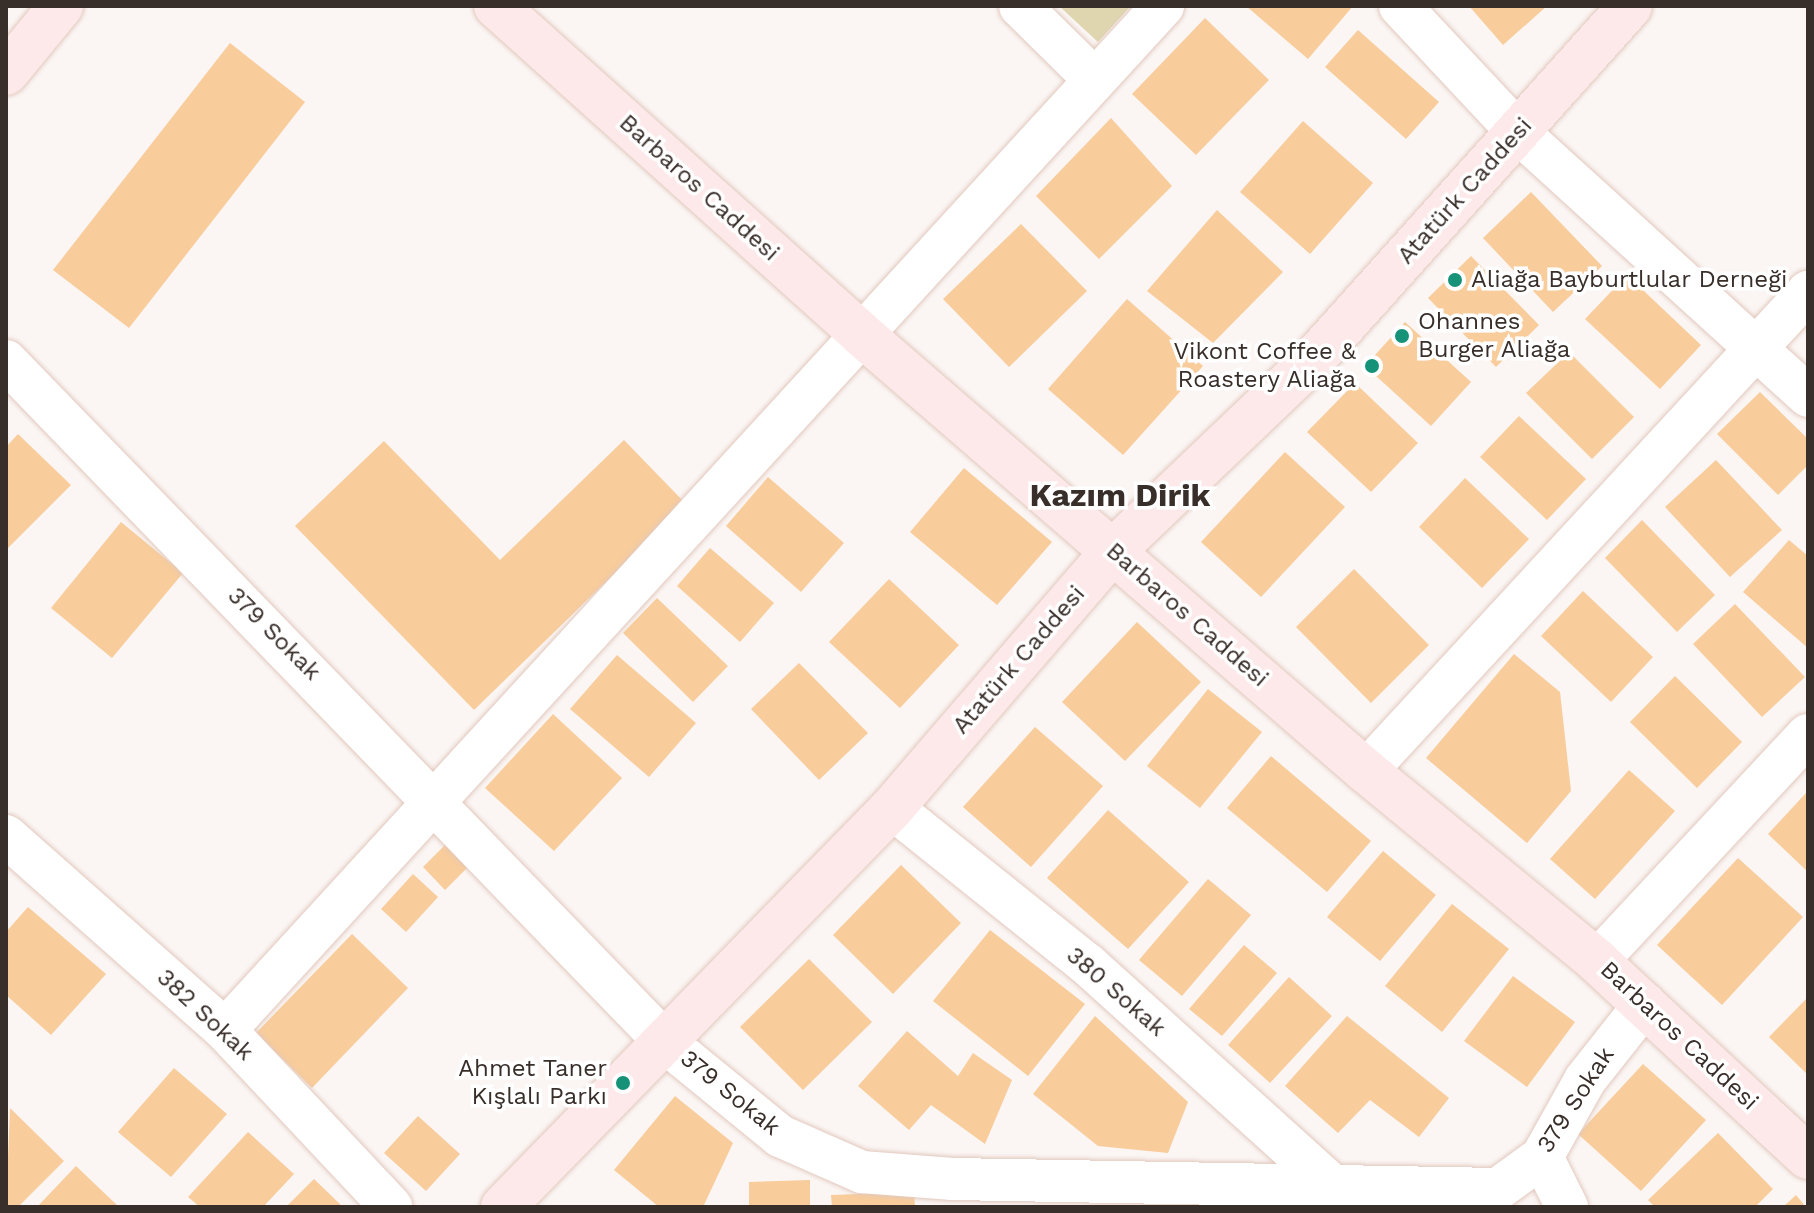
<!DOCTYPE html>
<html>
<head>
<meta charset="utf-8">
<style>
	body { margin:0 }
	#map { position:relative; width:1814px; height:1213px; overflow:hidden; background:#fbf6f4; font-family:"Work Sans",sans-serif }
	div>[style] { position:absolute }
	.green>* { inset:0; background:#dfd6b0 }
	.building>* { inset:0; background:#f8cc9b }
	.roads { filter:drop-shadow(0 0 2px #e2c8bd) drop-shadow(0 0 2px #e2c8bd) }
	.street>* { height:42px; margin:-21px; padding:0 21px; transform-origin:21px; border-radius:21px; background:#fff }
	.secondary>* { height:44px; margin:-22px; padding:0 22px; transform-origin:22px; border-radius:22px; background:#fde9e9 }
	.dots>* { width:22px; height:22px; translate:-50% -50%; box-sizing:border-box; border:4px solid #fff; border-radius:50% }
	span { translate:-50% -50%; white-space:nowrap; text-align:center; line-height:1.15; -webkit-text-stroke:7px #fff; paint-order:stroke }
	.street-label { font-size:24px; color:#382e2a }
	.poi-label { font-size:24px; color:#382e2a }
	.left { translate:0 -50%; text-align:left }
	.right { translate:-100% -50%; text-align:right }
	.district-label { font-size:32px; color:#382e2a; font-weight:700 }
	.frame { position:absolute; inset:0; border:8px solid #382e2a; pointer-events:none }
</style>
</head>
<body>
<div id="map">
	<div class="green">
		<div style="clip-path:polygon(1059px 6px,1131px 6px,1098px 42px)"></div>
	</div>
	<div class="building">
		<div style="clip-path:polygon(1246px 6px,1353px 6px,1308px 59px)"></div>
		<div style="clip-path:polygon(1469px 6px,1547px 6px,1503px 45px)"></div>
		<div style="clip-path:polygon(1205px 18px,1269px 80px,1196px 155px,1132px 94px)"></div>
		<div style="clip-path:polygon(1358px 30px,1439px 102px,1406px 139px,1325px 67px)"></div>
		<div style="clip-path:polygon(230px 43px,305px 102px,129px 328px,53px 270px)"></div>
		<div style="clip-path:polygon(1111px 118px,1172px 186px,1099px 259px,1036px 196px)"></div>
		<div style="clip-path:polygon(1303px 121px,1373px 183px,1310px 254px,1240px 192px)"></div>
		<div style="clip-path:polygon(1531px 192px,1602px 266px,1553px 312px,1483px 238px)"></div>
		<div style="clip-path:polygon(1217px 210px,1283px 272px,1213px 343px,1147px 291px)"></div>
		<div style="clip-path:polygon(1021px 224px,1087px 291px,1009px 367px,943px 299px)"></div>
		<div style="clip-path:polygon(1471px 256px,1539px 325px,1496px 367px,1428px 298px)"></div>
		<div style="clip-path:polygon(1627px 275px,1701px 345px,1660px 389px,1585px 319px)"></div>
		<div style="clip-path:polygon(1127px 299px,1203px 366px,1123px 455px,1048px 389px)"></div>
		<div style="clip-path:polygon(1405px 322px,1471px 382px,1431px 426px,1365px 366px)"></div>
		<div style="clip-path:polygon(1569px 352px,1634px 417px,1592px 459px,1526px 393px)"></div>
		<div style="clip-path:polygon(1355px 383px,1418px 443px,1371px 492px,1307px 432px)"></div>
		<div style="clip-path:polygon(1760px 392px,1808px 439px,1808px 465px,1778px 495px,1717px 434px)"></div>
		<div style="clip-path:polygon(1519px 416px,1586px 479px,1547px 520px,1480px 457px)"></div>
		<div style="clip-path:polygon(18px 434px,71px 485px,6px 550px,6px 447px)"></div>
		<div style="clip-path:polygon(624px 440px,686px 504px,474px 710px,295px 526px,384px 441px,500px 560px)"></div>
		<div style="clip-path:polygon(1285px 452px,1345px 507px,1261px 597px,1201px 542px)"></div>
		<div style="clip-path:polygon(1716px 460px,1782px 530px,1730px 577px,1665px 507px)"></div>
		<div style="clip-path:polygon(964px 468px,1052px 542px,997px 605px,910px 532px)"></div>
		<div style="clip-path:polygon(768px 477px,844px 543px,801px 592px,726px 526px)"></div>
		<div style="clip-path:polygon(1465px 478px,1529px 539px,1482px 588px,1419px 527px)"></div>
		<div style="clip-path:polygon(1642px 520px,1715px 595px,1677px 632px,1605px 558px)"></div>
		<div style="clip-path:polygon(121px 522px,183px 573px,112px 658px,51px 608px)"></div>
		<div style="clip-path:polygon(1789px 540px,1808px 556px,1808px 648px,1743px 592px)"></div>
		<div style="clip-path:polygon(710px 548px,774px 603px,740px 642px,677px 586px)"></div>
		<div style="clip-path:polygon(1354px 569px,1429px 645px,1371px 703px,1296px 627px)"></div>
		<div style="clip-path:polygon(889px 579px,959px 645px,900px 708px,829px 642px)"></div>
		<div style="clip-path:polygon(1583px 591px,1653px 657px,1611px 702px,1541px 636px)"></div>
		<div style="clip-path:polygon(657px 598px,728px 666px,693px 702px,623px 633px)"></div>
		<div style="clip-path:polygon(1735px 604px,1805px 677px,1762px 717px,1693px 644px)"></div>
		<div style="clip-path:polygon(1137px 622px,1201px 682px,1125px 761px,1062px 702px)"></div>
		<div style="clip-path:polygon(1514px 654px,1560px 692px,1571px 791px,1527px 843px,1426px 758px)"></div>
		<div style="clip-path:polygon(617px 655px,696px 723px,649px 777px,570px 709px)"></div>
		<div style="clip-path:polygon(799px 663px,868px 733px,819px 780px,751px 709px)"></div>
		<div style="clip-path:polygon(1675px 676px,1742px 742px,1697px 788px,1630px 722px)"></div>
		<div style="clip-path:polygon(1208px 689px,1262px 732px,1200px 808px,1147px 766px)"></div>
		<div style="clip-path:polygon(553px 714px,622px 778px,554px 851px,485px 788px)"></div>
		<div style="clip-path:polygon(1035px 727px,1103px 786px,1031px 867px,963px 807px)"></div>
		<div style="clip-path:polygon(1271px 756px,1371px 841px,1327px 892px,1227px 808px)"></div>
		<div style="clip-path:polygon(1629px 770px,1675px 811px,1595px 899px,1550px 859px)"></div>
		<div style="clip-path:polygon(1806px 793px,1808px 795px,1808px 872px,1768px 834px)"></div>
		<div style="clip-path:polygon(1108px 810px,1189px 882px,1128px 949px,1047px 878px)"></div>
		<div style="clip-path:polygon(447px 843px,469px 866px,445px 890px,423px 867px)"></div>
		<div style="clip-path:polygon(1383px 851px,1436px 895px,1380px 961px,1327px 917px)"></div>
		<div style="clip-path:polygon(1738px 858px,1803px 917px,1722px 1005px,1657px 945px)"></div>
		<div style="clip-path:polygon(901px 865px,961px 923px,893px 994px,833px 935px)"></div>
		<div style="clip-path:polygon(413px 874px,438px 897px,406px 932px,381px 909px)"></div>
		<div style="clip-path:polygon(1208px 879px,1251px 915px,1182px 996px,1139px 960px)"></div>
		<div style="clip-path:polygon(1452px 904px,1509px 949px,1442px 1032px,1385px 986px)"></div>
		<div style="clip-path:polygon(28px 907px,106px 974px,51px 1035px,6px 995px,6px 932px)"></div>
		<div style="clip-path:polygon(990px 930px,1085px 1004px,1028px 1076px,933px 1001px)"></div>
		<div style="clip-path:polygon(352px 934px,408px 988px,312px 1088px,256px 1033px)"></div>
		<div style="clip-path:polygon(1244px 945px,1277px 973px,1222px 1036px,1189px 1009px)"></div>
		<div style="clip-path:polygon(809px 959px,872px 1022px,803px 1090px,740px 1027px)"></div>
		<div style="clip-path:polygon(1513px 976px,1575px 1022px,1527px 1087px,1464px 1041px)"></div>
		<div style="clip-path:polygon(1289px 977px,1332px 1016px,1270px 1083px,1228px 1045px)"></div>
		<div style="clip-path:polygon(1808px 997px,1808px 1075px,1769px 1037px)"></div>
		<div style="clip-path:polygon(1095px 1016px,1188px 1102px,1168px 1153px,1098px 1146px,1033px 1094px)"></div>
		<div style="clip-path:polygon(1347px 1016px,1449px 1098px,1419px 1137px,1370px 1100px,1338px 1133px,1285px 1086px)"></div>
		<div style="clip-path:polygon(907px 1031px,958px 1076px,973px 1053px,1012px 1080px,985px 1144px,931px 1105px,909px 1130px,858px 1086px)"></div>
		<div style="clip-path:polygon(1643px 1064px,1706px 1120px,1641px 1191px,1578px 1134px)"></div>
		<div style="clip-path:polygon(174px 1068px,227px 1114px,171px 1177px,118px 1132px)"></div>
		<div style="clip-path:polygon(675px 1096px,733px 1143px,703px 1207px,659px 1207px,614px 1170px)"></div>
		<div style="clip-path:polygon(10px 1108px,64px 1161px,18px 1207px,6px 1207px)"></div>
		<div style="clip-path:polygon(418px 1116px,460px 1154px,426px 1191px,384px 1153px)"></div>
		<div style="clip-path:polygon(248px 1132px,294px 1174px,263px 1207px,200px 1207px,188px 1197px)"></div>
		<div style="clip-path:polygon(1718px 1133px,1773px 1189px,1755px 1207px,1655px 1207px,1648px 1200px)"></div>
		<div style="clip-path:polygon(76px 1166px,119px 1207px,37px 1207px)"></div>
		<div style="clip-path:polygon(314px 1179px,343px 1207px,286px 1207px)"></div>
		<div style="clip-path:polygon(810px 1180px,810px 1207px,749px 1207px,749px 1182px)"></div>
		<div style="clip-path:polygon(914px 1192px,915px 1207px,832px 1207px,831px 1195px)"></div>
		<div style="clip-path:polygon(1796px 1195px,1806px 1207px,1783px 1207px)"></div>
	</div>
	<div class="roads">
		<div class="street">
			<div style="left:1020px;top:6px;width:105px;rotate:44.6deg"></div>
			<div style="left:1400px;top:6px;width:173px;rotate:46.9deg"></div>
			<div style="left:1518px;top:132px;width:392px;rotate:42.3deg"></div>
			<div style="left:6px;top:361px;width:948px;rotate:45.94deg"></div>
			<div style="left:665px;top:1042px;width:149px;rotate:39.3deg"></div>
			<div style="left:780px;top:1136px;width:90px;rotate:23.7deg"></div>
			<div style="left:862px;top:1172px;width:91px;rotate:4.4deg"></div>
			<div style="left:953px;top:1179px;width:545px;rotate:1.05deg"></div>
			<div style="left:1498px;top:1189px;width:54px;rotate:-36deg"></div>
			<div style="left:1542px;top:1157px;width:88px;rotate:-60.8deg"></div>
			<div style="left:1585px;top:1080px;width:97px;rotate:-51.7deg"></div>
			<div style="left:1366px;top:771px;width:652px;rotate:-47.3deg"></div>
			<div style="left:892px;top:808px;width:250px;rotate:38.7deg"></div>
			<div style="left:1087px;top:964px;width:330px;rotate:42.1deg"></div>
			<div style="left:6px;top:836px;width:293px;rotate:41.5deg"></div>
			<div style="left:225px;top:1030px;width:243px;rotate:46.8deg"></div>
			<div style="left:1597px;top:961px;width:309px;rotate:-47deg"></div>
			<div style="left:225px;top:1030px;width:1389px;rotate:-47.51deg"></div>
			<div style="left:1542px;top:1157px;width:56px;rotate:63.4deg"></div>
		</div>
		<div class="secondary">
			<div style="left:496px;top:6px;width:489px;rotate:41.9deg"></div>
			<div style="left:860px;top:333px;width:669px;rotate:40.88deg"></div>
			<div style="left:1366px;top:771px;width:299px;rotate:39.4deg"></div>
			<div style="left:1597px;top:961px;width:288px;rotate:42.9deg"></div>
			<div style="left:6px;top:73px;width:87px;rotate:-50.6deg"></div>
			<div style="left:503px;top:1207px;width:557px;rotate:-45.73deg"></div>
			<div style="left:892px;top:808px;width:339px;rotate:-49.3deg"></div>
			<div style="left:1113px;top:551px;width:272px;rotate:-43.7deg"></div>
			<div style="left:1310px;top:363px;width:479px;rotate:-48.1deg"></div>
		</div>
	</div>
	<div class="dots">
		<div style="left:1455px;top:280px;background:#169279"></div>
		<div style="left:1402px;top:336px;background:#169279"></div>
		<div style="left:1372px;top:366px;background:#169279"></div>
		<div style="left:623px;top:1083px;background:#169279"></div>
	</div>
	<div class="street-label">
		<span style="left:699px;top:188px;rotate:42deg">Barbaros Caddesi</span>
		<span style="left:1465px;top:191px;rotate:-48deg">Atatürk Caddesi</span>
		<span style="left:1187px;top:615px;rotate:41deg">Barbaros Caddesi</span>
		<span style="left:274px;top:634px;rotate:45deg">379 Sokak</span>
		<span style="left:1019px;top:660px;rotate:-49deg">Atatürk Caddesi</span>
		<span style="left:1116px;top:992px;rotate:41deg">380 Sokak</span>
		<span style="left:205px;top:1015px;rotate:43deg">382 Sokak</span>
		<span style="left:1679px;top:1036px;rotate:43deg">Barbaros Caddesi</span>
		<span style="left:730px;top:1093px;rotate:39deg">379 Sokak</span>
		<span style="left:1576px;top:1100px;rotate:-57deg">379 Sokak</span>
	</div>
	<div class="poi-label">
		<span class="left" style="left:1471px;top:280px">Aliağa Bayburtlular Derneği</span>
		<span class="left" style="left:1418px;top:336px">Ohannes<br>Burger Aliağa</span>
		<span class="right" style="left:1356px;top:366px">Vikont Coffee &amp;<br>Roastery Aliağa</span>
		<span class="right" style="left:607px;top:1083px">Ahmet Taner<br>Kışlalı Parkı</span>
	</div>
	<div class="district-label">
		<span style="left:1120px;top:495px">Kazım Dirik</span>
	</div>
	<div class="frame"></div>
</div>
</body>
</html>
